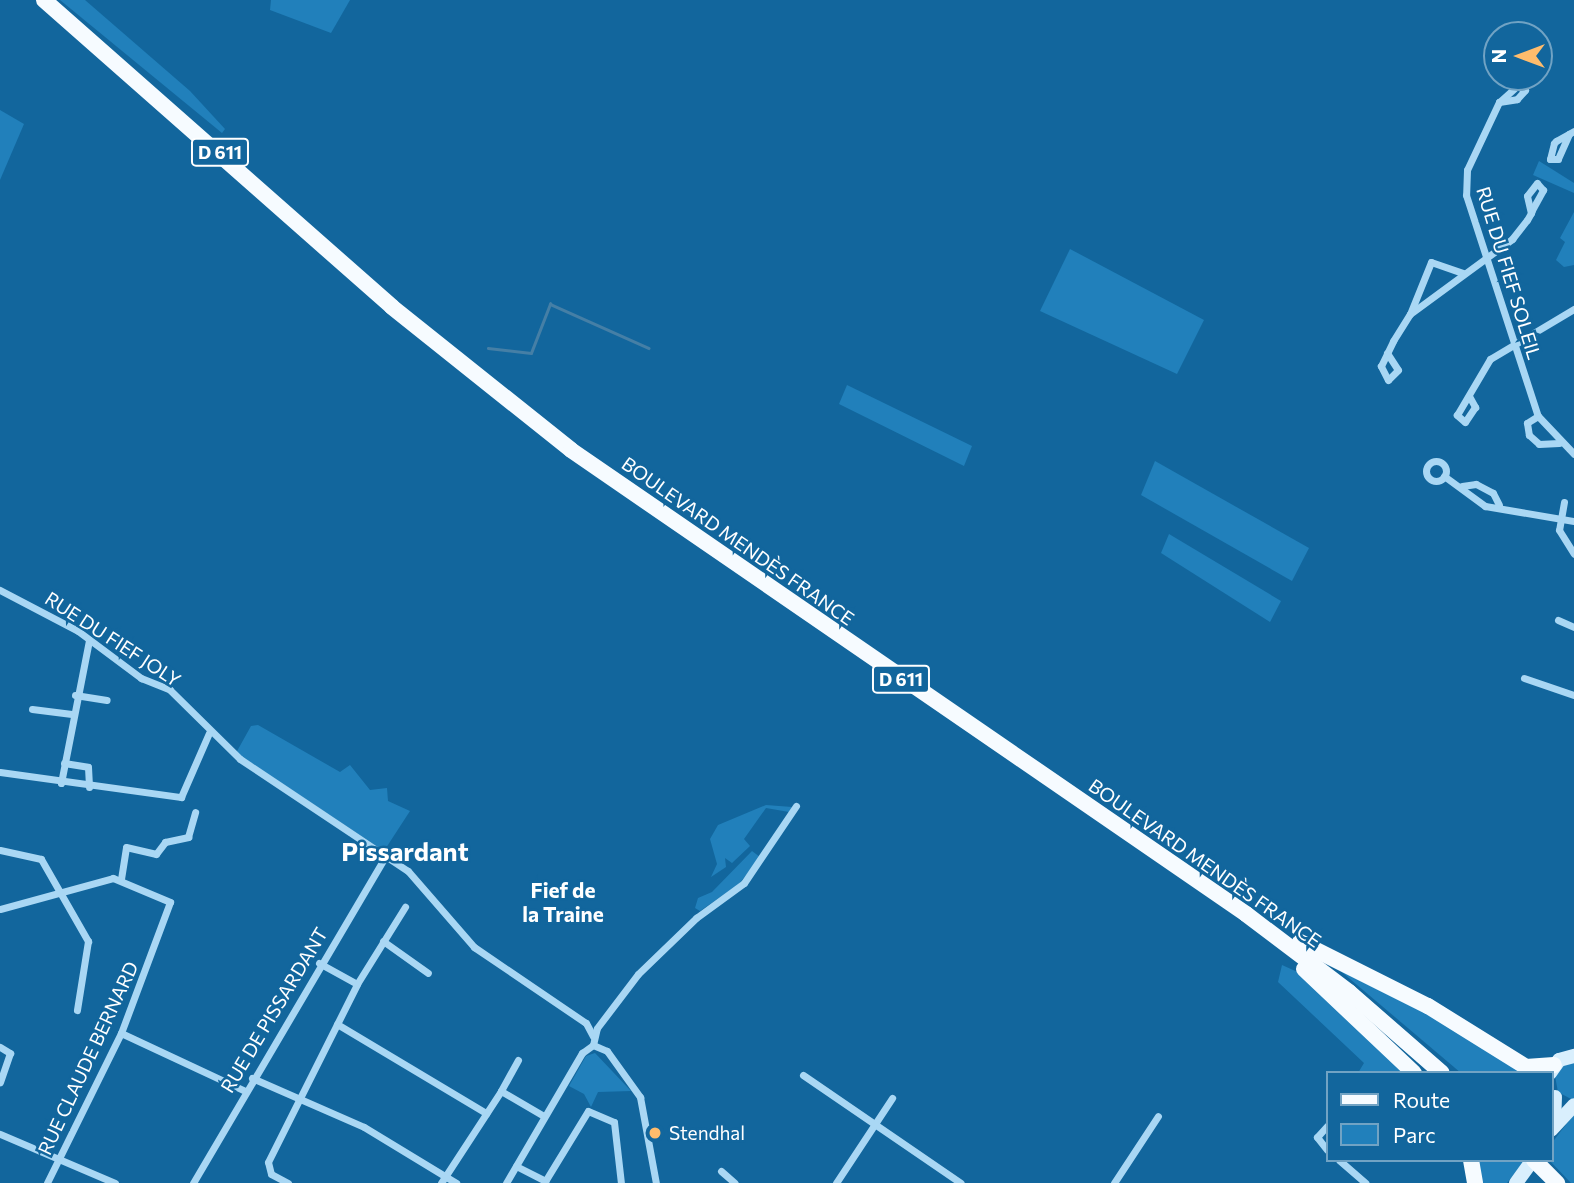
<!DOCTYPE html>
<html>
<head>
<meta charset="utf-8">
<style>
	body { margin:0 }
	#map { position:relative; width:1574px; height:1183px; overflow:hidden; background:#12669d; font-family:Commissioner,sans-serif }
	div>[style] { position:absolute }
	.green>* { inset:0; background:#2180bb }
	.stream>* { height:2.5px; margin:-1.25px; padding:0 1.25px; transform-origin:1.25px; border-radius:1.25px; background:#457fa6 }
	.street>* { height:7px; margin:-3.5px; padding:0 3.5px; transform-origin:3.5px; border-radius:3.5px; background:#a9d7f4 }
	.street>.ring { margin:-3.5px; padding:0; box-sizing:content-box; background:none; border:7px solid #a9d7f4; border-radius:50% }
	.secondary>* { height:14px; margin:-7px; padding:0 7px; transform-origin:7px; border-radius:7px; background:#d9effd }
	.primary>* { height:16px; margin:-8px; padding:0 8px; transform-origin:8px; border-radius:8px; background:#f6fbff }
	.dots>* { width:19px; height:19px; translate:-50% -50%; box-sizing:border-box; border:4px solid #12669d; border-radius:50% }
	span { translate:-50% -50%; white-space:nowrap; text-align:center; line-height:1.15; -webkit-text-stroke:5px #12669d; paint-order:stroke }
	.shield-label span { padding:2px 5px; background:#12669d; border:2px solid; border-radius:5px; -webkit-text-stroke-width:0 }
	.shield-label { font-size:18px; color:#fff; font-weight:700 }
	.street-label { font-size:19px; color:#fff }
	.poi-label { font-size:19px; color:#fff }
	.left { translate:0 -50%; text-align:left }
	.neighbourhood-label { font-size:21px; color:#fff; font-weight:700 }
	.district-label { font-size:26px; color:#fff; font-weight:700 }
	.legend { position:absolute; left:1326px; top:1071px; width:228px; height:91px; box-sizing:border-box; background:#12669d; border:2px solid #71a3c4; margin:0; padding:9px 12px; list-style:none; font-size:21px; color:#fff }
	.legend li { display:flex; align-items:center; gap:14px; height:35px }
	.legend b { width:35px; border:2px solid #71a3c4 }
	.north { position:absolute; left:1483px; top:21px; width:70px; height:70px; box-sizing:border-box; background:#12669d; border:2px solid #71a3c4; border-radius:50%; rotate:270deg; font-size:19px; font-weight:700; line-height:28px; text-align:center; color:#fff }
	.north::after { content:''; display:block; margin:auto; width:24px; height:32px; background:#ffbc6c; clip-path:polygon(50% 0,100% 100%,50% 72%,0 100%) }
</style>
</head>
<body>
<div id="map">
	<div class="green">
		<div style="clip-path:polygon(60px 0,85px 0,190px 91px,225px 129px,222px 133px)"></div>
		<div style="clip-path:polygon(271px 0,350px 0,331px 33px,270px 10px)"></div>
		<div style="clip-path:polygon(0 110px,24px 124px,0 180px)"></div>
		<div style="clip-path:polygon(1539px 161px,1574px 183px,1574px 193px,1533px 175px)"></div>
		<div style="clip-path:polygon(1574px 212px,1574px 265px,1564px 267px,1556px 260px,1565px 242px,1560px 238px)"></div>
		<div style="clip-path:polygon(1070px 249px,1204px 320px,1177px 374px,1040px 311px)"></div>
		<div style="clip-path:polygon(847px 385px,972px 446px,964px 466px,839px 404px)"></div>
		<div style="clip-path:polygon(1155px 461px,1309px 548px,1292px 581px,1141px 495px)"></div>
		<div style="clip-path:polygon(1169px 534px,1281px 601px,1270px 622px,1161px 553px)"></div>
		<div style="clip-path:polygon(258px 725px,340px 772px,350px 765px,370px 790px,387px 788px,388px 801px,410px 811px,384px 851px,236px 753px,251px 726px)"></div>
		<div style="clip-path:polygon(766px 805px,792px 807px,789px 812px,766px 808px,744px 839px,750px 846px,732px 863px,725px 858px,726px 867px,711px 877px,717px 864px,710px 839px,718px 825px)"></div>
		<div style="clip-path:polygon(752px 851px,760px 857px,739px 884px,700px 911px,695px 908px,698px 898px,712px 892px)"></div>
		<div style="clip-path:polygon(1282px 965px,1302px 974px,1405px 1073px,1358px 1073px,1364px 1063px,1278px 982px)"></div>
		<div style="clip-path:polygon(1337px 968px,1405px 999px,1526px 1073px,1461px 1073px)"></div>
		<div style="clip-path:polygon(595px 1053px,631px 1091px,598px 1092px,591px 1107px,584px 1094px,569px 1086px,586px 1056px)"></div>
		<div style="clip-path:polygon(1574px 1061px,1574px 1099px,1571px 1099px,1558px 1092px,1555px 1076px,1560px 1067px)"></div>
		<div style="clip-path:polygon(1574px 1114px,1574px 1183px,1571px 1183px,1549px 1160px,1551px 1144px)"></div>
		<div style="clip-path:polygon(1475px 1160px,1525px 1160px,1507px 1183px,1479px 1183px)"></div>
	</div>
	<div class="stream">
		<div style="left:488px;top:348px;width:43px;rotate:6.6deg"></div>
		<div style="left:531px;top:353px;width:53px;rotate:-68.8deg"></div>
		<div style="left:550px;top:304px;width:108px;rotate:24deg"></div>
	</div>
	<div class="street">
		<div style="left:1499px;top:102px;width:18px;rotate:-9deg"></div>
		<div style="left:1517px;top:99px;width:12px;rotate:-48deg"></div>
		<div style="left:1525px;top:90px;width:9px;rotate:-153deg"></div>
		<div style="left:1517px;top:86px;width:24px;rotate:138deg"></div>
		<div style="left:1499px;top:102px;width:75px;rotate:115.2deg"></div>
		<div style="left:1467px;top:170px;width:25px;rotate:92deg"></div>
		<div style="left:1466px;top:195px;width:232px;rotate:72deg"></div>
		<div style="left:1538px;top:416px;width:52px;rotate:46.5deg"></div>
		<div style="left:1569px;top:134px;width:27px;rotate:114deg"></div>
		<div style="left:1558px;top:159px;width:8px;rotate:180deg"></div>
		<div style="left:1550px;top:159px;width:16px;rotate:-76deg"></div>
		<div style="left:1554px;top:143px;width:3px;rotate:-45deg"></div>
		<div style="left:1556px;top:141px;width:21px;rotate:-29deg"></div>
		<div style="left:1410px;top:314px;width:56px;rotate:-68deg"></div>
		<div style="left:1431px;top:262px;width:34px;rotate:19deg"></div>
		<div style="left:1387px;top:353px;width:20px;rotate:57deg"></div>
		<div style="left:1398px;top:370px;width:14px;rotate:135deg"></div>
		<div style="left:1388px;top:380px;width:16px;rotate:-117deg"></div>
		<div style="left:1381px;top:366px;width:28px;rotate:-64deg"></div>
		<div style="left:1393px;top:341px;width:32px;rotate:-58deg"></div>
		<div style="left:1410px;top:314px;width:127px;rotate:-36.3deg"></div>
		<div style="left:1512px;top:239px;width:24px;rotate:-52deg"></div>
		<div style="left:1527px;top:220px;width:8px;rotate:-60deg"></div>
		<div style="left:1531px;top:213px;width:3px;rotate:-72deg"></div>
		<div style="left:1532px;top:210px;width:23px;rotate:-61deg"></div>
		<div style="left:1543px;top:190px;width:9px;rotate:-131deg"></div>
		<div style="left:1537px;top:183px;width:16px;rotate:128deg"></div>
		<div style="left:1527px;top:196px;width:17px;rotate:77deg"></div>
		<div style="left:1469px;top:396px;width:13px;rotate:61deg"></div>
		<div style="left:1475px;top:407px;width:18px;rotate:124deg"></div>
		<div style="left:1465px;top:422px;width:11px;rotate:-139deg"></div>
		<div style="left:1457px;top:415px;width:65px;rotate:-59.5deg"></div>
		<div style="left:1490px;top:359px;width:98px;rotate:-30.8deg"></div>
		<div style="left:1538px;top:416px;width:13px;rotate:148deg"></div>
		<div style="left:1527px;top:423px;width:12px;rotate:81deg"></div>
		<div style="left:1529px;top:435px;width:13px;rotate:42deg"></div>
		<div style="left:1539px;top:444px;width:20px;rotate:-3deg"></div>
		<div class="ring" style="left:1426px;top:461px;width:13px;height:13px"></div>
		<div style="left:1444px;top:476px;width:51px;rotate:36.2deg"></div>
		<div style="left:1485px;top:506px;width:90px;rotate:9.6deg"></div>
		<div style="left:1462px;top:486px;width:14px;rotate:-8deg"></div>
		<div style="left:1476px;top:484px;width:19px;rotate:28deg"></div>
		<div style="left:1493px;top:493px;width:13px;rotate:63deg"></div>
		<div style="left:1564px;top:502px;width:28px;rotate:100deg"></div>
		<div style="left:1559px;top:530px;width:28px;rotate:58deg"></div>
		<div style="left:0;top:590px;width:88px;rotate:27.7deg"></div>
		<div style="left:78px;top:631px;width:79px;rotate:36.7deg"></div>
		<div style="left:141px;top:678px;width:31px;rotate:22deg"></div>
		<div style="left:170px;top:690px;width:98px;rotate:44.6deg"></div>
		<div style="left:240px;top:759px;width:202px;rotate:33.7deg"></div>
		<div style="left:408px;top:871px;width:101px;rotate:49deg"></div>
		<div style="left:474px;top:947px;width:135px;rotate:34.2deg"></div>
		<div style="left:586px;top:1023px;width:15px;rotate:62deg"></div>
		<div style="left:1558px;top:620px;width:17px;rotate:24deg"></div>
		<div style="left:1524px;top:678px;width:53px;rotate:18.8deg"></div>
		<div style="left:75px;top:695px;width:32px;rotate:9deg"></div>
		<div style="left:32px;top:709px;width:40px;rotate:7.1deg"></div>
		<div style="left:64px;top:763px;width:24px;rotate:9deg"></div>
		<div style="left:88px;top:767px;width:20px;rotate:87deg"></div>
		<div style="left:0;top:772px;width:183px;rotate:7.9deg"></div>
		<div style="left:181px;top:797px;width:70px;rotate:-66.4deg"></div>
		<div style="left:61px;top:783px;width:146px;rotate:-78.9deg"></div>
		<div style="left:0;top:850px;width:42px;rotate:12.4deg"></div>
		<div style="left:41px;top:859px;width:95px;rotate:60.2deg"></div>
		<div style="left:88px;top:941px;width:70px;rotate:99.1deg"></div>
		<div style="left:121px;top:879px;width:32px;rotate:-81deg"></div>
		<div style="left:126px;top:847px;width:31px;rotate:13deg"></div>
		<div style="left:156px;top:854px;width:15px;rotate:-53deg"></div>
		<div style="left:165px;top:842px;width:24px;rotate:-12deg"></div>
		<div style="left:188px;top:837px;width:26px;rotate:-74deg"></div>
		<div style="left:0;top:909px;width:117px;rotate:-15.3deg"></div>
		<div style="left:113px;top:878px;width:62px;rotate:22.8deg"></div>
		<div style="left:170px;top:902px;width:140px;rotate:110.5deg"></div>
		<div style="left:121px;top:1033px;width:167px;rotate:116.3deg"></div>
		<div style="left:383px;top:941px;width:55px;rotate:35.4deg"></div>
		<div style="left:319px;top:963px;width:43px;rotate:28.9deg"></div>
		<div style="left:337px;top:1024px;width:174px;rotate:30.9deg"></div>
		<div style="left:121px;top:1033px;width:135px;rotate:25deg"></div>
		<div style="left:593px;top:1045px;width:17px;rotate:-77deg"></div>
		<div style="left:597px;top:1028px;width:68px;rotate:-52.8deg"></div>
		<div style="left:638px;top:974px;width:81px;rotate:-44deg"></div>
		<div style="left:696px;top:918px;width:59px;rotate:-36.1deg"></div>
		<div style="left:744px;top:883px;width:93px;rotate:-56deg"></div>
		<div style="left:593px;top:1045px;width:15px;rotate:23deg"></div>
		<div style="left:607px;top:1051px;width:57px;rotate:54.3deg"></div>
		<div style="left:640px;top:1097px;width:87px;rotate:79.5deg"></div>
		<div style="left:0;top:1047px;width:12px;rotate:31deg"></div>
		<div style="left:10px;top:1053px;width:31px;rotate:109deg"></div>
		<div style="left:518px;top:1060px;width:35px;rotate:119deg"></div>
		<div style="left:501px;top:1091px;width:50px;rotate:30.2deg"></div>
		<div style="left:803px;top:1075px;width:191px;rotate:34.4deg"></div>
		<div style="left:252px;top:1078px;width:122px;rotate:23.6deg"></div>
		<div style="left:364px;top:1127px;width:108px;rotate:31.3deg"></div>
		<div style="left:1327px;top:1126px;width:15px;rotate:132deg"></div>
		<div style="left:1317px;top:1137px;width:16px;rotate:52deg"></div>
		<div style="left:0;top:1134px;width:125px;rotate:23.1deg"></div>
		<div style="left:1339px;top:1160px;width:35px;rotate:41deg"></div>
		<div style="left:516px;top:1166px;width:33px;rotate:27deg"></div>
		<div style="left:721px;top:1171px;width:18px;rotate:41deg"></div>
		<div style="left:193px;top:1183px;width:381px;rotate:-59.5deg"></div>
		<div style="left:288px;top:1183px;width:19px;rotate:-152deg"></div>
		<div style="left:271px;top:1174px;width:12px;rotate:-104deg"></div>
		<div style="left:268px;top:1162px;width:199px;rotate:-63.4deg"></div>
		<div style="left:357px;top:984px;width:91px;rotate:-58.1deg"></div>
		<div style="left:441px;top:1183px;width:110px;rotate:-56.9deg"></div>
		<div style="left:506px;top:1183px;width:151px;rotate:-59.7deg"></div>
		<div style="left:582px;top:1053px;width:14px;rotate:-36deg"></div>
		<div style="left:544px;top:1183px;width:84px;rotate:-58.6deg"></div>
		<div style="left:588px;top:1111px;width:28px;rotate:23deg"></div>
		<div style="left:614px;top:1122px;width:61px;rotate:83.5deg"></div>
		<div style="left:836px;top:1183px;width:102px;rotate:-56.6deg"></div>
		<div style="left:1114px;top:1183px;width:80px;rotate:-56.7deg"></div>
	</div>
	<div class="secondary">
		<div style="left:1550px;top:1073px;width:16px;rotate:-55deg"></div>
		<div style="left:1559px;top:1060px;width:16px;rotate:-15deg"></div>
		<div style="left:1554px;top:1125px;width:28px;rotate:-88deg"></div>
		<div style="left:1551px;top:1130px;width:34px;rotate:-47deg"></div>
		<div style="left:1516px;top:1183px;width:29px;rotate:-54deg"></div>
	</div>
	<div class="primary">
		<div style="left:44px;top:0;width:464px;rotate:41.4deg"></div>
		<div style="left:392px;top:307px;width:229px;rotate:38.6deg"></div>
		<div style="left:571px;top:450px;width:819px;rotate:34.5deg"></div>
		<div style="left:1246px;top:914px;width:129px;rotate:37.1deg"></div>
		<div style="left:1349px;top:992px;width:123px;rotate:41.1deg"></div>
		<div style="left:1300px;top:942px;width:143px;rotate:26.6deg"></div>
		<div style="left:1428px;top:1006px;width:115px;rotate:31.9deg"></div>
		<div style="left:1526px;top:1067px;width:28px;rotate:-4deg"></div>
		<div style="left:1304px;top:969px;width:151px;rotate:43.4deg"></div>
		<div style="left:1471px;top:1160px;width:23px;rotate:80deg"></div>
		<div style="left:1534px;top:1160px;width:33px;rotate:45deg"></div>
	</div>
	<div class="dots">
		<div style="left:655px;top:1133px;background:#ffbc6c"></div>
	</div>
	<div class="shield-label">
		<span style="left:220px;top:152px">D 611</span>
		<span style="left:901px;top:679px">D 611</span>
	</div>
	<div class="street-label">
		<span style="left:1509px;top:273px;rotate:73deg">RUE DU FIEF SOLEIL</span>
		<span style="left:738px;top:541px;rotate:35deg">BOULEVARD MENDÈS FRANCE</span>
		<span style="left:113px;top:639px;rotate:33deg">RUE DU FIEF JOLY</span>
		<span style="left:1205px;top:863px;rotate:35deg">BOULEVARD MENDÈS FRANCE</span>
		<span style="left:274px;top:1010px;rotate:-59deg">RUE DE PISSARDANT</span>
		<span style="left:88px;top:1058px;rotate:-65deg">RUE CLAUDE BERNARD</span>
	</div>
	<div class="poi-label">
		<span class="left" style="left:669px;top:1133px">Stendhal</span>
	</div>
	<div class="neighbourhood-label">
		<span style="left:563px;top:902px">Fief de<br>la Traine</span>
	</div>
	<div class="district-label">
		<span style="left:405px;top:851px">Pissardant</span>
	</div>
	<ul class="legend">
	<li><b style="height:9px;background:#f6fbff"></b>Route</li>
	<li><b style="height:19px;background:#2180bb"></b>Parc</li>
	</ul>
	<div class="north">N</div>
</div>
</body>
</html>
